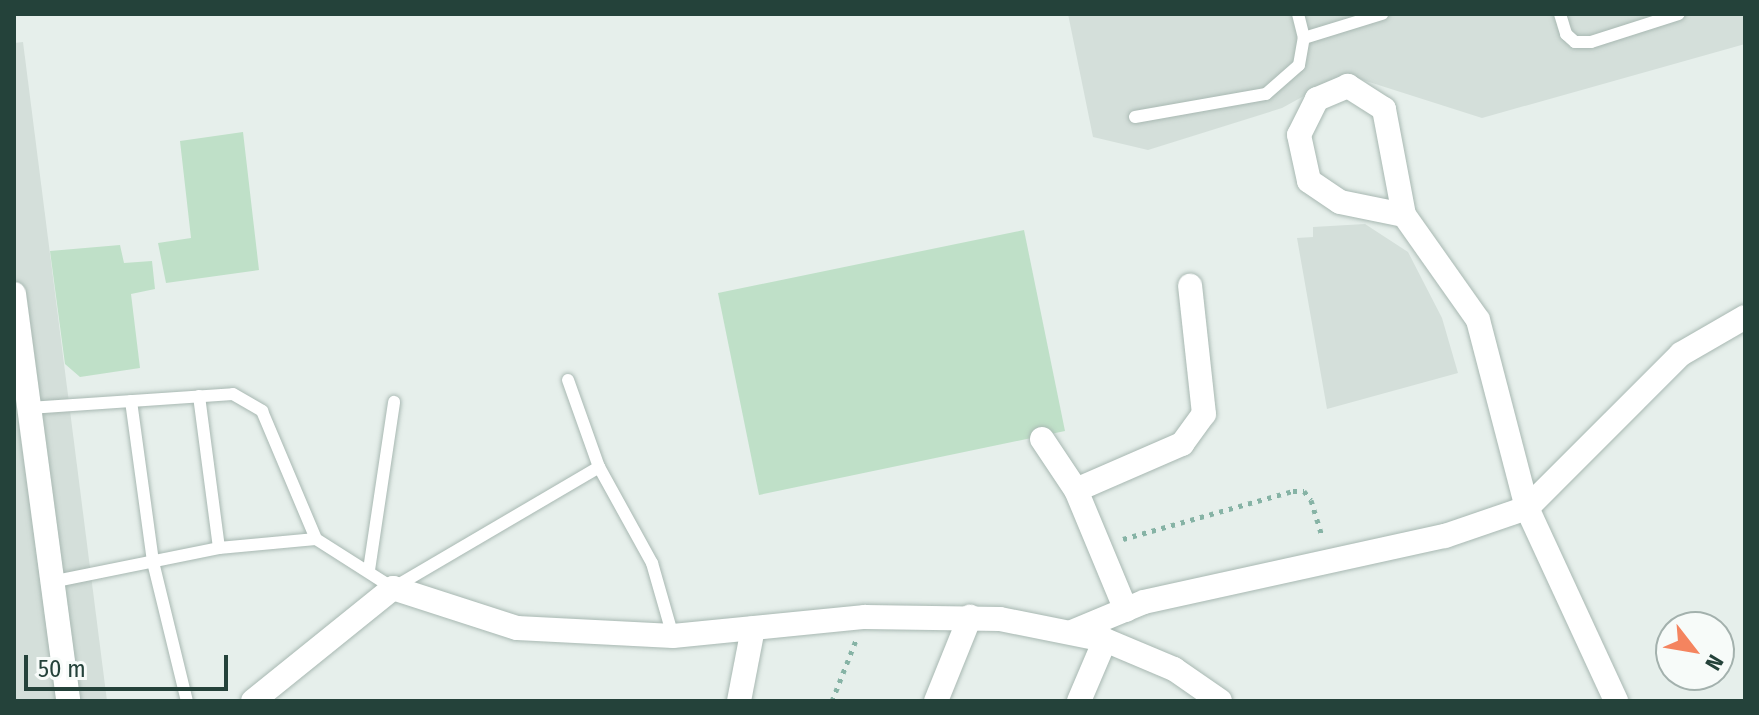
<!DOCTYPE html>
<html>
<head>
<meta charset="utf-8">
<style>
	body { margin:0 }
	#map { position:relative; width:1759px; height:715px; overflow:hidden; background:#e6efeb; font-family:"Fira Sans Condensed",sans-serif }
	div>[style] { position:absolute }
	.built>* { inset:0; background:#d4dfda }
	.green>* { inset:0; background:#bfe0c8 }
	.path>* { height:5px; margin-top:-2.5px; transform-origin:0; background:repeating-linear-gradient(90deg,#86b3a5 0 4px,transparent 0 10px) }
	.roads { filter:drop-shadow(0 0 2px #a8b8b2) drop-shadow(0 0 2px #a8b8b2) }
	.service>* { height:12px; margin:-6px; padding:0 6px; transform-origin:6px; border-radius:6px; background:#fff }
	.minor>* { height:24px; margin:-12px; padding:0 12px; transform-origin:12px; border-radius:12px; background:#fff }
	.tertiary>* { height:24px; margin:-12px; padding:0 12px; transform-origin:12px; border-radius:12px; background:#fff }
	span { translate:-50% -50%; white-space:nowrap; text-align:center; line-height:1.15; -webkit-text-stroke:8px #f7fbf9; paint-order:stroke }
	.frame { position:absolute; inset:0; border:16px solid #24423a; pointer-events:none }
	.north { position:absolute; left:1655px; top:611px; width:80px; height:80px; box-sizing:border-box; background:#f7fbf9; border:2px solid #a3b1ad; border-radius:50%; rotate:121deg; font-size:22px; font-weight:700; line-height:32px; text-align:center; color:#24423a }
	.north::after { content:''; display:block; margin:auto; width:28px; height:36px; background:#f4845f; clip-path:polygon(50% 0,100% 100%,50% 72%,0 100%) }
	.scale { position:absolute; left:24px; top:655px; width:204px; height:36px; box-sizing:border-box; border:4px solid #24423a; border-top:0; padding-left:10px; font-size:24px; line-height:28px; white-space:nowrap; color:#24423a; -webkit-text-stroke:6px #f7fbf9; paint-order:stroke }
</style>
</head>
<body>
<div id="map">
	<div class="built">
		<div style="clip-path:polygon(1068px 14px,1745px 14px,1745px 44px,1482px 118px,1344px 74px,1282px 108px,1148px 150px,1093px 137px)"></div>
		<div style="clip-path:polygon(23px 42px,107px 701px,14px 701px,14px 43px)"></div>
		<div style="clip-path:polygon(1365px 224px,1408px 252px,1442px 318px,1458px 373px,1327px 409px,1297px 238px,1313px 237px,1313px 227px)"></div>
	</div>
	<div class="green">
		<div style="clip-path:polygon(243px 132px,259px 270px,166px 283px,158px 243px,191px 238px,180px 141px)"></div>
		<div style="clip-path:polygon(1024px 230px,1065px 431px,759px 495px,718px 293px)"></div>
		<div style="clip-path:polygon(120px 245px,124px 263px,152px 261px,155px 289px,131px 294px,140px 368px,80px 377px,65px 364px,50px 251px)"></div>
	</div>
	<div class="path">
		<div style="left:1123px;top:539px;width:177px;rotate:-15.8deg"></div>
		<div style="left:1293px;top:491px;width:11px"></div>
		<div style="left:1304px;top:491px;width:11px;rotate:52deg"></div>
		<div style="left:1311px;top:500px;width:39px;rotate:73deg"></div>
		<div style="left:832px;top:701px;width:66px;rotate:-68.5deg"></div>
	</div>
	<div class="roads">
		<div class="service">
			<div style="left:1560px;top:14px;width:21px;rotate:73deg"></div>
			<div style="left:1566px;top:34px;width:12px;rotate:42deg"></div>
			<div style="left:1575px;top:42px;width:16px"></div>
			<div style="left:1591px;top:42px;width:92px;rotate:-17.7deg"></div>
			<div style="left:1304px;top:38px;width:82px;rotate:-17.1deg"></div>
			<div style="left:1135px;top:117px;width:133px;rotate:-10deg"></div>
			<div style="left:1266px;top:94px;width:44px;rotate:-41.3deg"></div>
			<div style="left:1299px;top:65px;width:27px;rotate:-80deg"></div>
			<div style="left:1304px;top:38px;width:25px;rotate:-104deg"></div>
			<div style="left:568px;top:380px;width:92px;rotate:70.4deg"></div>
			<div style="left:599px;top:467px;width:110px;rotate:61.1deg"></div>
			<div style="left:652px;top:563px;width:76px;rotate:74deg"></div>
			<div style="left:199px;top:396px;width:153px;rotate:82.5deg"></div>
			<div style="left:131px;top:401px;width:162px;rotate:82.2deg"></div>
			<div style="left:153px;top:562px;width:143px;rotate:76.3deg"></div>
			<div style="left:29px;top:408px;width:204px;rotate:-3.9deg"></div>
			<div style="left:233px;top:394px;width:34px;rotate:30deg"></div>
			<div style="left:262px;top:411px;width:139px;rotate:67.1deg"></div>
			<div style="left:369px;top:570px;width:170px;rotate:-81.5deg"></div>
			<div style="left:51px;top:582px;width:171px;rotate:-11.4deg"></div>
			<div style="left:219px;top:548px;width:97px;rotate:-5.3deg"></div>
			<div style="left:316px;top:539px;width:91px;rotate:32.5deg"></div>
			<div style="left:393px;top:588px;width:239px;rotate:-30.4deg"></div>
		</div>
		<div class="minor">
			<div style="left:1404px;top:215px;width:108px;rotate:-100.7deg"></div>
			<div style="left:1384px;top:109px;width:43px;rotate:-147.4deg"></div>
			<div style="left:1348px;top:86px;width:34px;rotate:157deg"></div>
			<div style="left:1317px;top:99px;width:40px;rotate:116.6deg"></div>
			<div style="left:1299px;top:135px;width:47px;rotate:77.7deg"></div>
			<div style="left:1309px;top:181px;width:37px;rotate:34deg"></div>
			<div style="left:1340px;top:202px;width:65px;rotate:11.5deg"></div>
			<div style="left:1404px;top:215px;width:128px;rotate:54.8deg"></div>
			<div style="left:1478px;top:320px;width:194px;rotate:75.4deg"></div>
			<div style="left:1527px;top:508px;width:213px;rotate:65.2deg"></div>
			<div style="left:1042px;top:439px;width:61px;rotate:56.3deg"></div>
			<div style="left:1076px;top:490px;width:130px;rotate:67.4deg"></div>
			<div style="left:1076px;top:490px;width:116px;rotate:-23.5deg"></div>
			<div style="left:1182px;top:444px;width:37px;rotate:-54deg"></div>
			<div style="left:1204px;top:414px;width:129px;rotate:-96.2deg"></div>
			<div style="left:1074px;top:631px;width:76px;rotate:-22.5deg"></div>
			<div style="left:1144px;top:602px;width:308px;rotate:-12.4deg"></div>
			<div style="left:1445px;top:536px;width:87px;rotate:-18.9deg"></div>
			<div style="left:1527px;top:508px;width:218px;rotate:-45deg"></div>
			<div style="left:1681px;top:354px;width:74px;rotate:-30deg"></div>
			<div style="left:253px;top:701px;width:180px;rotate:-38.9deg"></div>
			<div style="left:393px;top:588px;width:130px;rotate:17.9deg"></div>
			<div style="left:517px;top:628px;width:156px;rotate:2.9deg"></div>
			<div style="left:673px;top:636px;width:193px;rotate:-5.7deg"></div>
			<div style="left:865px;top:617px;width:135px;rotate:0.8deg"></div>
			<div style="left:1000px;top:619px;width:107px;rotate:11.3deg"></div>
			<div style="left:1105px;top:640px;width:75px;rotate:22.8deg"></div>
			<div style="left:1174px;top:669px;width:56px;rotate:34.8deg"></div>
			<div style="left:739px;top:701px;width:74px;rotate:-79.1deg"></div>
			<div style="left:936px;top:701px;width:91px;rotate:-68deg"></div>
			<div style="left:1079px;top:701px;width:66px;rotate:-66.9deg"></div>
		</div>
		<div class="tertiary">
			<div style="left:14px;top:294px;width:411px;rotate:82.4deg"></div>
		</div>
	</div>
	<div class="frame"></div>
	<div class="north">N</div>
	<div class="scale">50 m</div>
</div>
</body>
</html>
